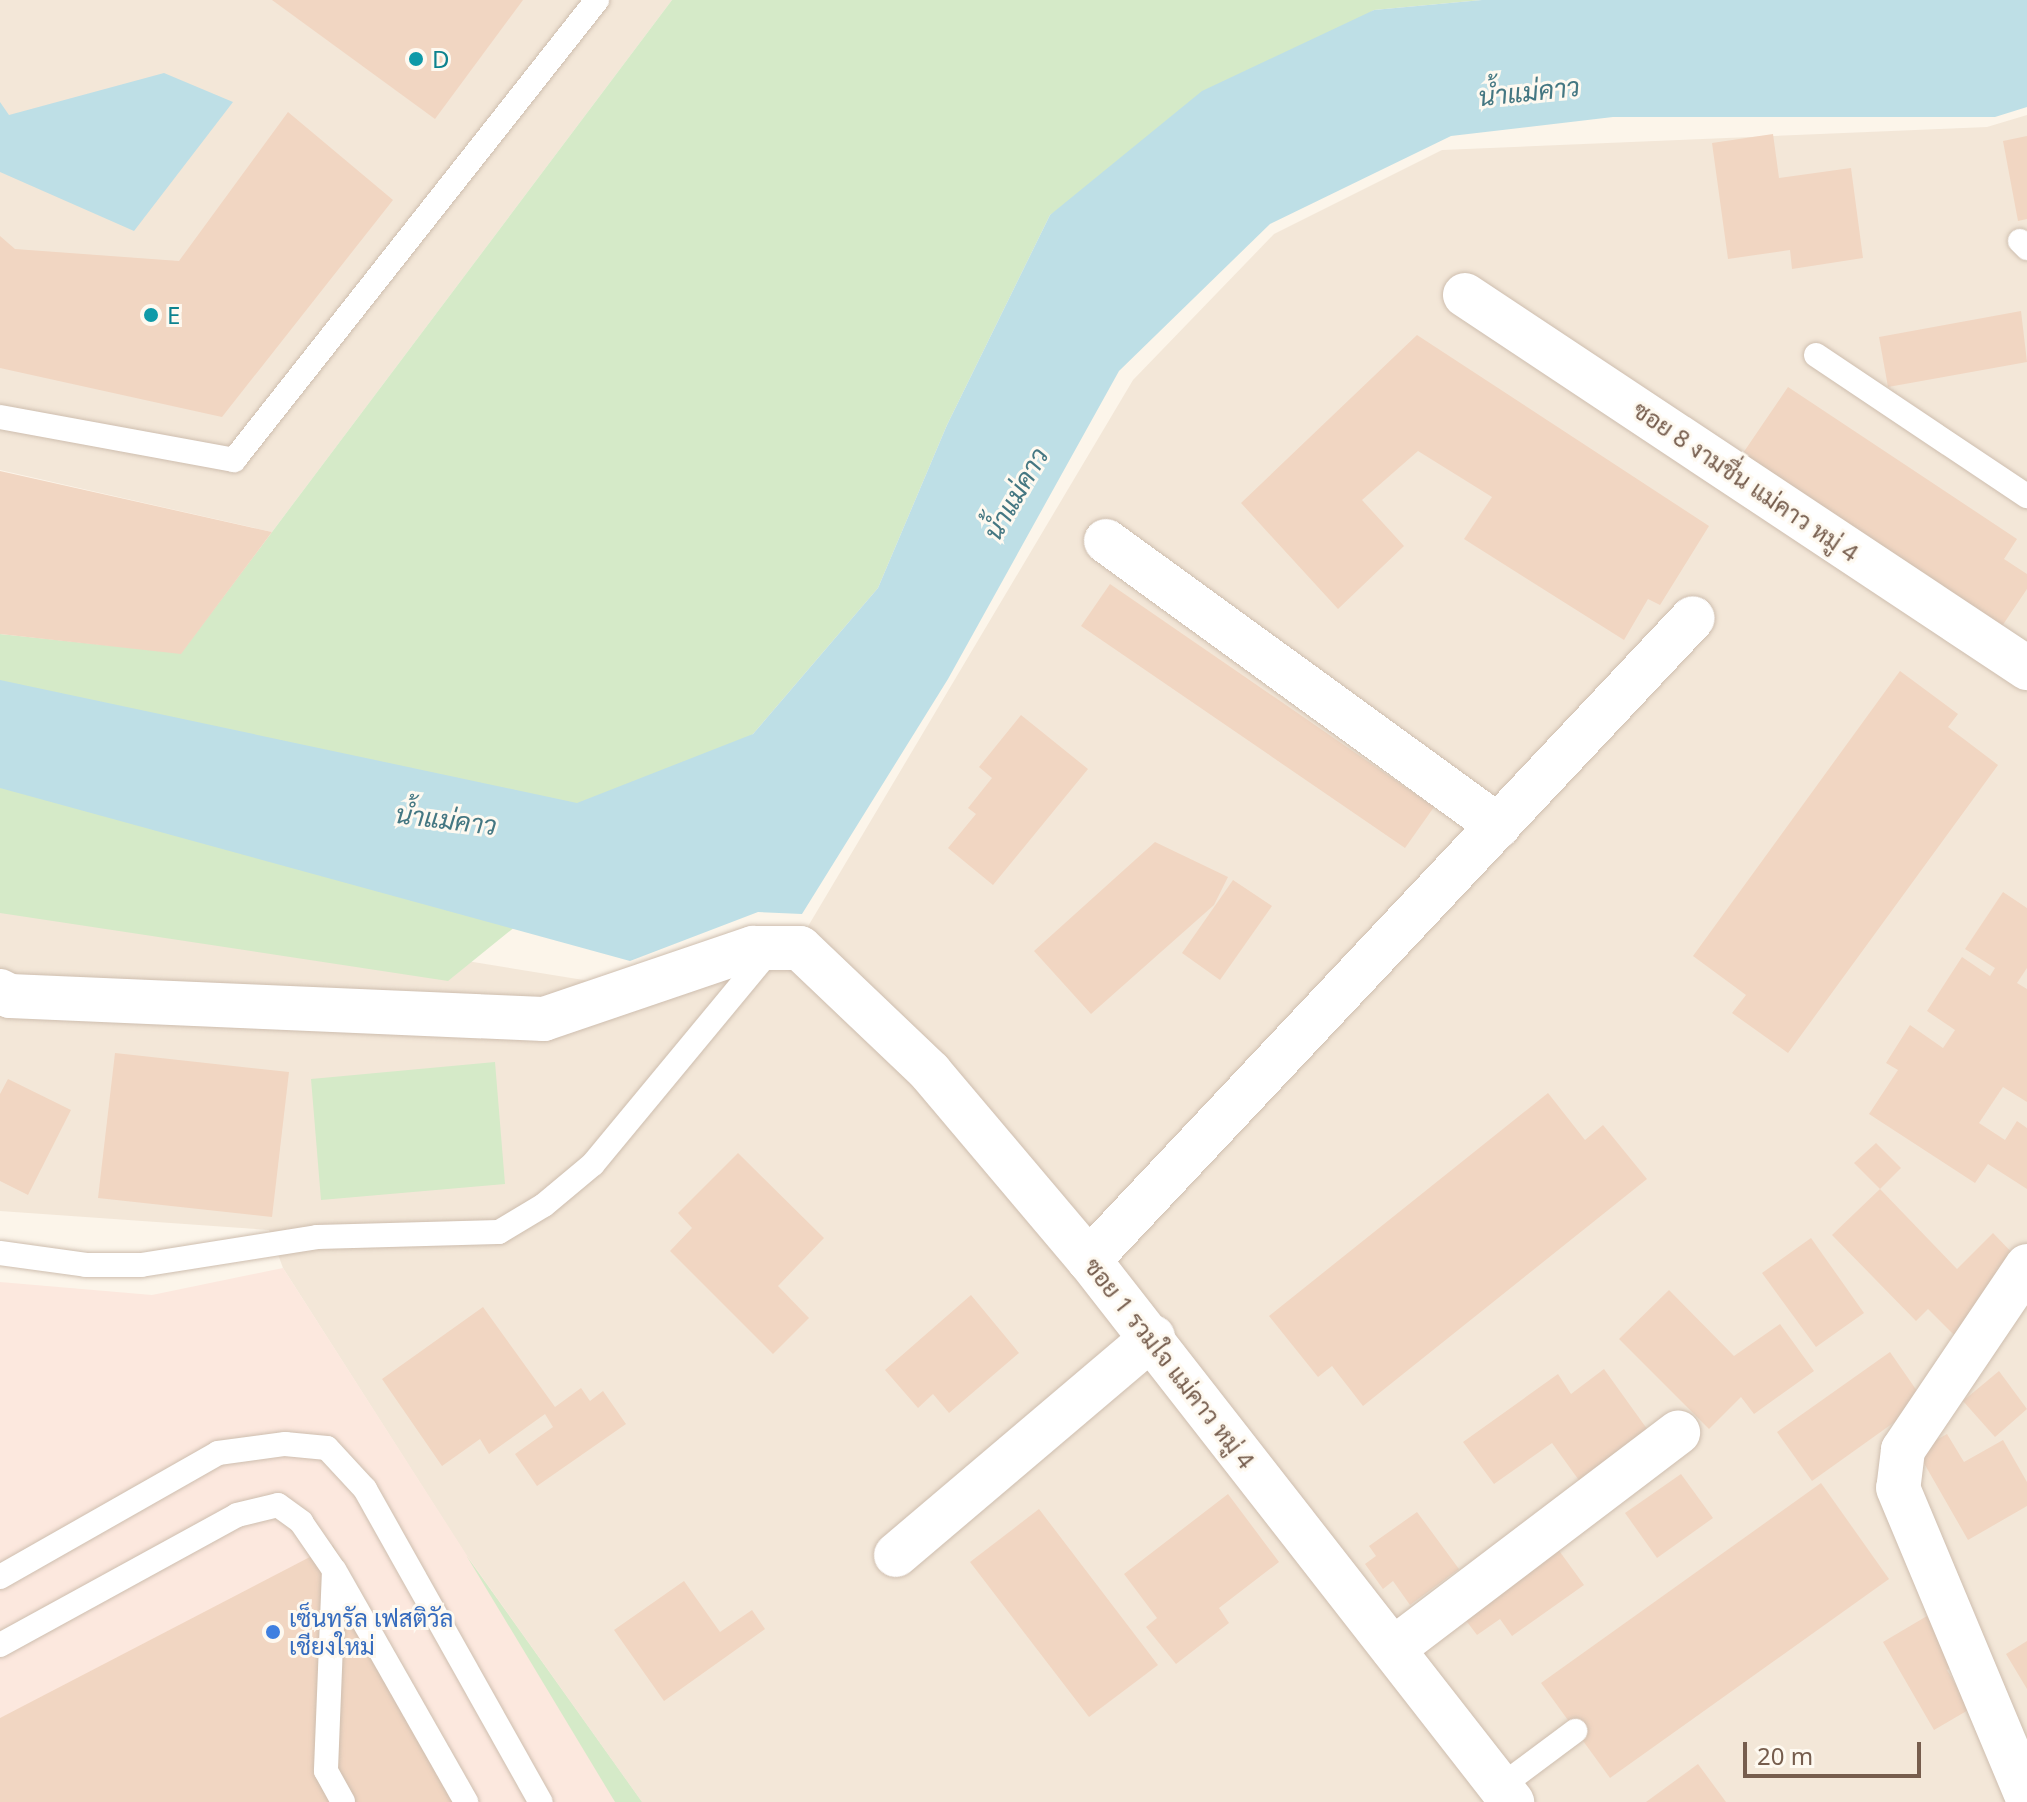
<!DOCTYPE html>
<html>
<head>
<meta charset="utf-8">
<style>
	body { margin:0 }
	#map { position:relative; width:2027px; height:1802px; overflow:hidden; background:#fcf5ea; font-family:"Noto Sans",Sarabun,sans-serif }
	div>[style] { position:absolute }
	.residential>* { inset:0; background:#f3e7d8 }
	.commercial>* { inset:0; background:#fce8de }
	.green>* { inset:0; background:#d5eac8 }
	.water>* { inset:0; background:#bedfe6 }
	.building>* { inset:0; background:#f1d6c2 }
	.roads { filter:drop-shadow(0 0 2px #cebeaf) drop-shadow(0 0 2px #cebeaf) }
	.service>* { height:24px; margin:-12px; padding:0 12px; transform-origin:12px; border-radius:12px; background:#fff }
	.minor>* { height:44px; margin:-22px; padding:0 22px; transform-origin:22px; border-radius:22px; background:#fff }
	.dots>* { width:22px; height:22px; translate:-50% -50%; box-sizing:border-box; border:4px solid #fef9f0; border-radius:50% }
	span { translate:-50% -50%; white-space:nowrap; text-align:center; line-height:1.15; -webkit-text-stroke:6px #fef9f0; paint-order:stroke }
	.culture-label { font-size:24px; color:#0d838f }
	.left { translate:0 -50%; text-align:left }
	.street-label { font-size:24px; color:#765d4d }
	.shop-label { font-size:24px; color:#366cbe }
	.water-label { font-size:26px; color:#447782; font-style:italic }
	.scale { position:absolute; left:1743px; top:1742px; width:178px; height:36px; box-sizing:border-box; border:4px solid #765d4d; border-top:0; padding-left:10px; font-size:24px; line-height:28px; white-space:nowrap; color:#765d4d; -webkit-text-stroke:6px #fef9f0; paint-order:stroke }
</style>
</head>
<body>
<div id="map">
	<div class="residential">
		<div style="clip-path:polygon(0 0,672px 0,272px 532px,0 470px)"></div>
		<div style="clip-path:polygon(2027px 115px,2027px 1802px,642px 1802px,466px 1555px,283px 1268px,269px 1230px,0 1211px,0 885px,602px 983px,807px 928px,1133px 380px,1274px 234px,1442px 150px,1987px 127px)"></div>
	</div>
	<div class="commercial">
		<div style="clip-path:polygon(283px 1268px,466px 1554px,642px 1802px,0 1802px,0 1282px,152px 1295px)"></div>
	</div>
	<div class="green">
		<div style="clip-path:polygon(672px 0,1482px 0,1374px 10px,1050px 215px,947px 425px,878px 588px,753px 734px,448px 981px,0 913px,0 634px,181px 653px)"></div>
		<div style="clip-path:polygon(495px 1062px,505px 1184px,321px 1200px,311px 1079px)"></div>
		<div style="clip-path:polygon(466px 1555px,642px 1802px,615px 1802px)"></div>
	</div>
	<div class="water">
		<div style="clip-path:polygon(1482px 0,2027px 0,2027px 107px,1995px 117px,1613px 117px,1451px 136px,1270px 224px,1119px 371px,948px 679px,802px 914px,758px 912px,630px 961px,0 788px,0 680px,577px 803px,753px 734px,878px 588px,947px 425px,1050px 215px,1202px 91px,1374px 10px)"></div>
		<div style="clip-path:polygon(164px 73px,233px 102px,134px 231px,0 172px,0 102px,9px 115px)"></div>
	</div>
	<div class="building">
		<div style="clip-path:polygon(272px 0,523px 0,435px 119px)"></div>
		<div style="clip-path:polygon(288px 112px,393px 200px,222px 417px,0 368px,0 236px,15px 249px,179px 261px)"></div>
		<div style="clip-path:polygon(1773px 134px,1779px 178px,1851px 168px,1863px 258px,1792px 269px,1790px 250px,1728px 259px,1712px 143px)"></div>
		<div style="clip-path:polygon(2027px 136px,2027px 219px,2018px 221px,2003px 141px)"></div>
		<div style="clip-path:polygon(2021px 311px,2027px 362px,1888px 387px,1879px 337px)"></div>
		<div style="clip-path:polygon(1417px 335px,1709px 526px,1660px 605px,1648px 599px,1624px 640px,1464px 539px,1492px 497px,1418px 451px,1362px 500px,1404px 546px,1338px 609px,1241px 503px)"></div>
		<div style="clip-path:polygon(1788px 387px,2017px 539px,2004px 559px,2027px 574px,2027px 589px,1998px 632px,1739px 459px)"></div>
		<div style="clip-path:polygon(0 471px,272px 532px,181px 654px,0 634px)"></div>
		<div style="clip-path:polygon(1110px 584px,1434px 807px,1405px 848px,1081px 626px)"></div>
		<div style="clip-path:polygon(1900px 671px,1958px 714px,1948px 727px,1998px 765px,1788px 1053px,1732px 1013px,1746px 995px,1693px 956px)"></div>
		<div style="clip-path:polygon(1021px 715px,1088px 769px,993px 885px,948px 848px,976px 814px,968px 808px,992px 778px,979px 767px)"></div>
		<div style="clip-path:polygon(1155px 842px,1228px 877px,1214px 905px,1091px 1014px,1034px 951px)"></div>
		<div style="clip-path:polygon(1233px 880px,1272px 906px,1220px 980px,1182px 953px)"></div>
		<div style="clip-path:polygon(2003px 892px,2027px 908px,2027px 968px,2017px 983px,2027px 989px,2027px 1102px,2003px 1087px,1979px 1123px,2005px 1140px,2017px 1121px,2027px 1128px,2027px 1189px,1988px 1164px,1975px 1183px,1869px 1114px,1898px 1070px,1886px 1063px,1910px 1025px,1943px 1048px,1955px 1030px,1927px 1011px,1962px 957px,1990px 976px,1995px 968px,1965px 949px)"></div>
		<div style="clip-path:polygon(115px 1053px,289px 1072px,272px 1217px,98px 1198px)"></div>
		<div style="clip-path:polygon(8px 1079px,71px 1110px,28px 1195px,0 1181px,0 1094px)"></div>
		<div style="clip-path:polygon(1548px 1093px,1585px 1140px,1603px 1125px,1647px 1179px,1363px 1406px,1332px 1366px,1318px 1377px,1269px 1316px)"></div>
		<div style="clip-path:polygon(1876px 1143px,1901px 1168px,1880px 1189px,1854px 1163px)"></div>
		<div style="clip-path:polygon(738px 1153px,824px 1238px,778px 1286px,809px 1318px,773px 1354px,670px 1251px,692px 1228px,678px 1213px)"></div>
		<div style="clip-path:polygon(1880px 1189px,1957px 1269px,1993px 1233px,2019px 1260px,1956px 1337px,1928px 1309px,1916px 1321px,1832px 1235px)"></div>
		<div style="clip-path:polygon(1811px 1238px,1864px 1313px,1816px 1347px,1762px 1273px)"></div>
		<div style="clip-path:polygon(1669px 1290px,1734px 1356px,1780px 1324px,1814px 1371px,1754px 1414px,1741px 1397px,1709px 1429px,1619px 1339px)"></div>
		<div style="clip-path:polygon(971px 1295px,1019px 1353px,949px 1413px,933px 1394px,918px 1408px,885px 1370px)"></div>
		<div style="clip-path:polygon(483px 1307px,555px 1407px,581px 1388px,590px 1401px,603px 1391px,626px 1424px,537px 1486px,515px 1454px,553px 1427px,545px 1414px,489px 1454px,480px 1439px,442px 1466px,382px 1379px)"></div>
		<div style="clip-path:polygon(1890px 1352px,1924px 1401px,1812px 1481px,1777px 1432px)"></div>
		<div style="clip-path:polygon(1604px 1369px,1655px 1440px,1586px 1490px,1552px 1443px,1494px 1484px,1463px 1442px,1558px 1374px,1571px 1394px)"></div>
		<div style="clip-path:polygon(1999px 1371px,2027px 1409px,1995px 1437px,1963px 1401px)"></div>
		<div style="clip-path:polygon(1947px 1434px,1964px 1462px,2003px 1440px,2027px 1482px,2027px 1506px,1968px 1540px,1917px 1451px)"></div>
		<div style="clip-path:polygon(1681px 1474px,1713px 1518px,1657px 1558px,1625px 1513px)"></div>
		<div style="clip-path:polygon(1821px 1483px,1889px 1579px,1610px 1778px,1541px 1683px)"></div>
		<div style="clip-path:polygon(1228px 1494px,1279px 1562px,1219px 1608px,1229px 1623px,1176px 1664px,1146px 1627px,1157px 1618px,1124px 1574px)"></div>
		<div style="clip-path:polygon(1039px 1509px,1158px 1665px,1089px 1717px,970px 1562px)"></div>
		<div style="clip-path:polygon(1417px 1512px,1459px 1569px,1410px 1605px,1393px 1581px,1383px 1589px,1365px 1564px,1376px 1556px,1369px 1546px)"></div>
		<div style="clip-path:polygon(1547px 1534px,1584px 1585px,1512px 1636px,1500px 1619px,1477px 1635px,1452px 1602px)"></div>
		<div style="clip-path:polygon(333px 1545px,470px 1802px,0 1802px,0 1718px)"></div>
		<div style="clip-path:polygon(684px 1581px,720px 1632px,752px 1610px,765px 1629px,664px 1701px,614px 1630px)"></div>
		<div style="clip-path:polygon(1927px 1616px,1956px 1665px,1947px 1670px,1970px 1709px,1934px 1730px,1883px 1642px)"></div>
		<div style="clip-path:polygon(2027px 1641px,2027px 1689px,2006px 1654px)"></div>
		<div style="clip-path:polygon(1698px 1764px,1726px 1802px,1646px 1802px)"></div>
	</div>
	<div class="roads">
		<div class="service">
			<div style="left:2020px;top:241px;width:10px;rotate:45deg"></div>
			<div style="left:1816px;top:355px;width:254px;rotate:33.8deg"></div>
			<div style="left:0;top:417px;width:238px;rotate:10.4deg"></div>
			<div style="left:234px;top:460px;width:586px;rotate:-51.72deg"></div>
			<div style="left:0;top:1253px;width:87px;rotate:7.9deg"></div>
			<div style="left:86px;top:1265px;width:55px"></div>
			<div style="left:141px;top:1265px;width:178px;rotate:-9deg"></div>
			<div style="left:317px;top:1237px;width:182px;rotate:-1.6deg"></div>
			<div style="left:499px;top:1232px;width:52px;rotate:-31deg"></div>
			<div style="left:544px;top:1205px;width:64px;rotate:-39.9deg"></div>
			<div style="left:593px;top:1164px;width:279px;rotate:-50.4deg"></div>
			<div style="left:335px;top:1571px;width:266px;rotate:60.4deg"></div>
			<div style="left:0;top:1577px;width:251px;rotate:-29.6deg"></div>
			<div style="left:218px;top:1453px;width:68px;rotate:-7.7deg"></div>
			<div style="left:285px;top:1444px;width:42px;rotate:5.4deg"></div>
			<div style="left:327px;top:1448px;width:56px;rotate:47.2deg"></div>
			<div style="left:365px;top:1489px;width:359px;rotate:60.7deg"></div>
			<div style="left:0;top:1645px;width:270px;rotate:-28.7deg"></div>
			<div style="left:237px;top:1515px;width:42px;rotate:-13.7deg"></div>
			<div style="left:278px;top:1505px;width:29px;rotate:36deg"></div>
			<div style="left:301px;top:1522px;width:58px;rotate:55.5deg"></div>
			<div style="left:334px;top:1570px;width:201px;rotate:92.3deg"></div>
			<div style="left:326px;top:1771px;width:35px;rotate:61deg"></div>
			<div style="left:1500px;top:1787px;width:94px;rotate:-36.7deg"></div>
		</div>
		<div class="minor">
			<div style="left:1465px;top:295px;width:675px;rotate:33.57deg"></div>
			<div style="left:1106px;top:541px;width:485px;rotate:36deg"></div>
			<div style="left:0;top:991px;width:11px;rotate:27deg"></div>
			<div style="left:10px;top:996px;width:534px;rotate:2.47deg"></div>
			<div style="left:544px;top:1019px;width:221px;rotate:-18.8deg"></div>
			<div style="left:753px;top:948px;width:47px"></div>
			<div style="left:800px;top:948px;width:180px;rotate:43.6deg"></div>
			<div style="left:930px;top:1072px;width:246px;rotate:49.8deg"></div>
			<div style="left:1089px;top:1260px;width:688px;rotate:52.03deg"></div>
			<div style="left:1089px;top:1260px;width:881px;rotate:-46.75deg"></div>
			<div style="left:2027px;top:1266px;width:222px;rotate:124deg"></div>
			<div style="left:1903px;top:1450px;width:38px;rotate:97deg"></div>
			<div style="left:1898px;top:1488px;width:335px;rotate:67.3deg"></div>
			<div style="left:896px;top:1555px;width:337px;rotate:-40.3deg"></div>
			<div style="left:1393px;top:1649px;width:358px;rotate:-37.2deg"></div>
		</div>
	</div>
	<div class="dots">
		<div style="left:416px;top:59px;background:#0f9aa8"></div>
		<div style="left:151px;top:315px;background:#0f9aa8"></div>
		<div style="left:273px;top:1632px;background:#3f7fe0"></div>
	</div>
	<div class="culture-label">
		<span class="left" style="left:432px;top:59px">D</span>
		<span class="left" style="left:167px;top:315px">E</span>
	</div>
	<div class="street-label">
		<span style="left:1746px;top:481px;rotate:34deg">ซอย 8 งามชื่น แม่คาว หมู่ 4</span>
		<span style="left:1170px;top:1363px;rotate:52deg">ซอย 1 รวมใจ แม่คาว หมู่ 4</span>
	</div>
	<div class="shop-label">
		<span class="left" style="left:289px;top:1632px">เซ็นทรัล เฟสติวัล<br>เชียงใหม่</span>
	</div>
	<div class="water-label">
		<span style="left:1529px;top:92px;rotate:-6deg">น้ำแม่คาว</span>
		<span style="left:1016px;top:494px;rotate:-60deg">น้ำแม่คาว</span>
		<span style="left:446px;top:820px;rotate:7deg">น้ำแม่คาว</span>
	</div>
	<div class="scale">20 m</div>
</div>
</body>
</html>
